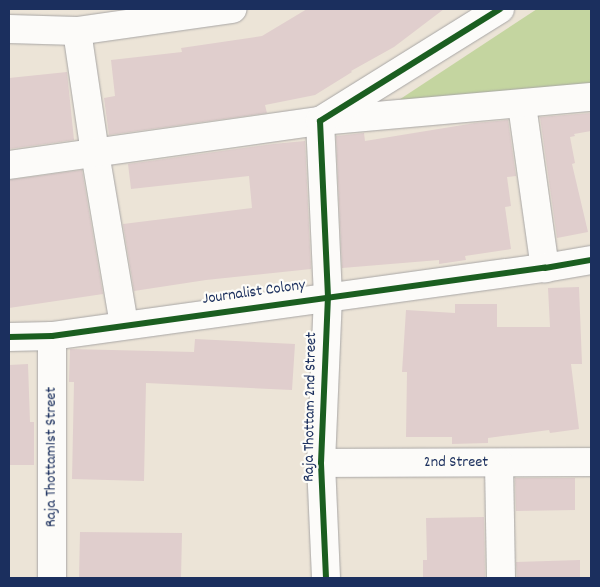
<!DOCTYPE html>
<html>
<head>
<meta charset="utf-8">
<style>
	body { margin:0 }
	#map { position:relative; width:600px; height:587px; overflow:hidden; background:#ece4d7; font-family:Dekko,sans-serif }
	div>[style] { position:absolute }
	.green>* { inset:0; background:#c4d5a0 }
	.building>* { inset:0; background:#e0cecd }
	.roads { filter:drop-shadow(0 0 1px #a8a6a5) drop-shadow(0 0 1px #a8a6a5) }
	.minor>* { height:28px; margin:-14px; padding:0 14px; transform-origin:14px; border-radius:14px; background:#fcfbf9 }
	.cycleway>* { height:6px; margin:-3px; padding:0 3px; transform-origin:3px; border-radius:3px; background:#1b5e20 }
	span { translate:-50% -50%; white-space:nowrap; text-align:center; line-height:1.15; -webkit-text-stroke:4.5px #fdfcf7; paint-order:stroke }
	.street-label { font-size:16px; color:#1b2f5e }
	.frame { position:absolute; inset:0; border:10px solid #1b2f5e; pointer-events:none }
</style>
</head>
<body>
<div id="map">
	<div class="green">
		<div style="clip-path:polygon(537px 9px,591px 9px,591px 89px,379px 113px)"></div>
	</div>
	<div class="building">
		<div style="clip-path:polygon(307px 9px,444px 9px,394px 47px,351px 71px,352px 72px,315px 95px,265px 105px,267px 113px,109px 135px,104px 98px,115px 96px,111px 60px,182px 52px,181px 48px,262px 36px)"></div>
		<div style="clip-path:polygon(67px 72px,74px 140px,9px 149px,9px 78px)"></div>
		<div style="clip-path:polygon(591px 113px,591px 131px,574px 134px,575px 136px,570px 137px,575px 163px,572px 164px,588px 232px,557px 238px,540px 117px)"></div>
		<div style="clip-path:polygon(508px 120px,516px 176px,507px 177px,511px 206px,505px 207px,511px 249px,465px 256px,466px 260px,439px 264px,439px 260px,342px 268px,336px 136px,364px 133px,365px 141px,475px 123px)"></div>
		<div style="clip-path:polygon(305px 141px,311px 269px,206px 280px,134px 291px,123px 224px,252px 208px,249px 176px,131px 189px,128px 164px,273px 144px)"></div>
		<div style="clip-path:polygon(82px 170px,103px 294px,9px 308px,9px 180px)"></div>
		<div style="clip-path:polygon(579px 287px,582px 364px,571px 364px,579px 429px,550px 433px,549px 430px,488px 438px,488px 443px,452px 444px,452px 437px,406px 437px,407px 372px,402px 372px,406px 310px,455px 313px,455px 304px,497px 304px,497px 327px,550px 327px,548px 288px)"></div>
		<div style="clip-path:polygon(195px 339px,295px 344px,292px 390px,146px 383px,144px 481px,72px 479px,74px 382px,69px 382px,70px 349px,194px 352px)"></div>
		<div style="clip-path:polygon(28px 364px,30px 422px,34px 422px,34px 465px,9px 465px,9px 365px)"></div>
		<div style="clip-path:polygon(515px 478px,575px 478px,575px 510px,516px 511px)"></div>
		<div style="clip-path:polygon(484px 517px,485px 578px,423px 578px,423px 560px,427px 560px,426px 518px)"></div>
		<div style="clip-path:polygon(80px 532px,182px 533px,181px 578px,79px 578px)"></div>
		<div style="clip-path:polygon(580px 560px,580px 578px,517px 578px,516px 562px)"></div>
	</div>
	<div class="roads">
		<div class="minor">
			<div style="left:9px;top:29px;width:68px;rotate:1.7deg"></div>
			<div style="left:77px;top:31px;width:157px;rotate:-8.1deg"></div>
			<div style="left:77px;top:31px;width:123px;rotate:81.6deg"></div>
			<div style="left:95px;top:153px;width:173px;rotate:80.4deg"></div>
			<div style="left:522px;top:105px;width:165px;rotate:82deg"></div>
			<div style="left:9px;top:165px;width:314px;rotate:-8.1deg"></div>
			<div style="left:320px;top:121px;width:272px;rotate:-5.1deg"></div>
			<div style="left:9px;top:337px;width:43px;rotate:-1.3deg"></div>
			<div style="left:52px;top:336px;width:498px;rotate:-7.9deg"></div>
			<div style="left:545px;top:268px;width:47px;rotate:-9.9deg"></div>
			<div style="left:321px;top:463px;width:270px;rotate:-0.2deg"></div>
			<div style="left:499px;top:463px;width:115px;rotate:89deg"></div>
			<div style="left:52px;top:578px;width:242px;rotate:-90deg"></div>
			<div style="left:326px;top:578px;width:115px;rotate:-92.5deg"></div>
			<div style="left:321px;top:463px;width:166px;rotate:-87.6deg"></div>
			<div style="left:328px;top:297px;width:176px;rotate:-92.6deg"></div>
			<div style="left:320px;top:121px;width:212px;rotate:-31.9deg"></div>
		</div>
	</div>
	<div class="cycleway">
		<div style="left:9px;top:337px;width:43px;rotate:-1.3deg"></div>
		<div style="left:52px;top:336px;width:498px;rotate:-7.9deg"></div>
		<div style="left:545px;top:268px;width:47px;rotate:-9.9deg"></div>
		<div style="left:326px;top:578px;width:115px;rotate:-92.5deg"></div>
		<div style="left:321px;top:463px;width:166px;rotate:-87.6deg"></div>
		<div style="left:328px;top:297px;width:176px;rotate:-92.6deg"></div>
		<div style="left:320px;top:121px;width:212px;rotate:-31.9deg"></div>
	</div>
	<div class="street-label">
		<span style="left:254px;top:293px;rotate:-8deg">Journalist Colony</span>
		<span style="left:311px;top:407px;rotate:-89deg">Raja Thottam 2nd Street</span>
		<span style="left:52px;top:457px;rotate:-90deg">Raja Thottam1st Street</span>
		<span style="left:456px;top:463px">2nd Street</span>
	</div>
	<div class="frame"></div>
</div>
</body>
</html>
